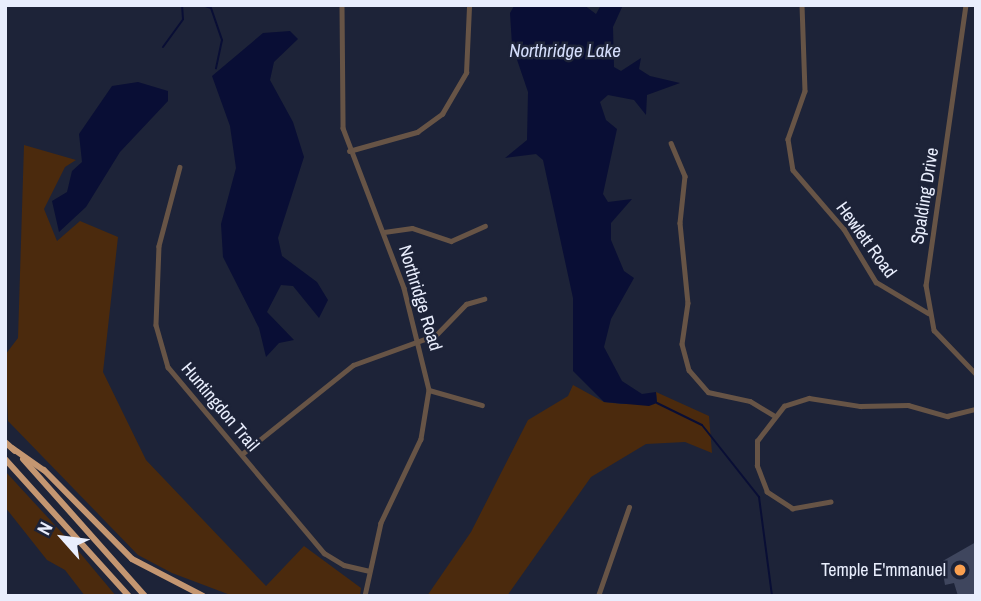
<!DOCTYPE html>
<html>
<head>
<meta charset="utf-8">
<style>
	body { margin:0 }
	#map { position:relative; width:981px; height:601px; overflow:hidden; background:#1d2338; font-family:"Archivo Narrow",sans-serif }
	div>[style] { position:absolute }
	.green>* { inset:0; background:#4b2a0d }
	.water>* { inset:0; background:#090e35 }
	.stream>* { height:2px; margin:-1px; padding:0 1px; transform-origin:1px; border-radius:1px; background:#090e35 }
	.building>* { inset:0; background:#3f465e }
	.minor>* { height:4.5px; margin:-2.25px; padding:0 2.25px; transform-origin:2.25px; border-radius:2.25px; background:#675446 }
	.highway>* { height:6px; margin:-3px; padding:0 3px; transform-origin:3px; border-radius:3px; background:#c49671 }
	.dots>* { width:19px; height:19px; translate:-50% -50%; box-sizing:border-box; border:4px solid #1d2338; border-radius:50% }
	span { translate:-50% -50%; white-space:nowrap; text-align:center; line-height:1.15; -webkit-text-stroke:5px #1d2338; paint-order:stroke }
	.street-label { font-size:18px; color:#e9eefd }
	.poi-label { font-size:18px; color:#e9eefd }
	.right { translate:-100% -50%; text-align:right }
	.water-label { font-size:19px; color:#d5defc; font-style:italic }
	.frame { position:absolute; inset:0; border:7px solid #e9eefd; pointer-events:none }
	.north { position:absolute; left:28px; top:503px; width:70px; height:70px; -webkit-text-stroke:5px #1d2338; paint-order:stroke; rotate:298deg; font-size:19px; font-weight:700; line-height:28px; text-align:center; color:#e9eefd }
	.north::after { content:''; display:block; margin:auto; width:24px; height:32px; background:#e9eefd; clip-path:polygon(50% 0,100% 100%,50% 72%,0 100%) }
</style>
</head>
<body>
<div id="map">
	<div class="green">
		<div style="clip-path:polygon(24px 145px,76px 160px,65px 167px,44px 209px,57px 241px,80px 221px,118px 237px,103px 372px,146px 460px,266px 586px,304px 546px,361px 588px,360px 596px,233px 596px,172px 573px,138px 555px,8px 421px,5px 355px,18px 338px)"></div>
		<div style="clip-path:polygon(573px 385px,604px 402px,621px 404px,657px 403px,656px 392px,709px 416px,712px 453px,685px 442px,646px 444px,591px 477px,507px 596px,427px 596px,471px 532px,528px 420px,568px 396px)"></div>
		<div style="clip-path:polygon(5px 471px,75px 547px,116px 596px,85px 596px,65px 570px,47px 560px,5px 507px)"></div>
	</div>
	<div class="water">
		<div style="clip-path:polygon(584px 5px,596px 14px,601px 5px,623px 5px,613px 27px,614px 67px,621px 71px,641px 58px,639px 69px,650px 76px,680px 83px,647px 95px,646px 115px,634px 100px,608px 95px,600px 102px,606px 120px,617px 129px,603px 194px,608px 202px,632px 199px,611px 223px,611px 240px,624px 271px,634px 278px,611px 319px,604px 347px,622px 381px,642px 394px,656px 392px,657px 403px,649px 406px,604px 402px,573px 371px,573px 298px,543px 160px,536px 154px,505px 158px,527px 140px,528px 92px,512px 45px,510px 13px,514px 6px)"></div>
		<div style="clip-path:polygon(290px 31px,298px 39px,274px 62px,270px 80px,293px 122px,304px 157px,278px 238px,282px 256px,317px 282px,328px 300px,319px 318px,293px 286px,281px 285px,267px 312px,294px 340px,279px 343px,266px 357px,259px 328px,223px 257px,221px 224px,236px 168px,230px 126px,212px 76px,263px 33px)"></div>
		<div style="clip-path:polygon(138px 82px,168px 91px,168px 101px,120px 152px,86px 207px,59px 232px,52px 201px,67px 192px,72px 171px,82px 162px,79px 134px,112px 86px)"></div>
	</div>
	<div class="stream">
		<div style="left:185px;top:5px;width:13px"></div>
		<div style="left:202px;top:5px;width:9px;rotate:18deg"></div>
		<div style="left:211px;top:8px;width:34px;rotate:71deg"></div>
		<div style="left:222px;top:40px;width:29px;rotate:102deg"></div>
		<div style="left:163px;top:47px;width:34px;rotate:-54deg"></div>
		<div style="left:183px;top:19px;width:14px;rotate:-94deg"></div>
		<div style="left:657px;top:403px;width:50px;rotate:26.1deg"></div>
		<div style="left:702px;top:425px;width:92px;rotate:51.6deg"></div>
		<div style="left:759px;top:497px;width:100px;rotate:82.5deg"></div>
	</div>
	<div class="building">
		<div style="clip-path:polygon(976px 542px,976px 596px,958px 596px,954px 583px,945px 585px,941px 562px)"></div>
	</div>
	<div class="minor">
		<div style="left:342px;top:5px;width:123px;rotate:89.5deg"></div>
		<div style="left:343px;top:128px;width:171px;rotate:69.1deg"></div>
		<div style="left:404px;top:288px;width:105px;rotate:76.2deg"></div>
		<div style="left:429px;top:390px;width:50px;rotate:99.3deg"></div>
		<div style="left:421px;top:439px;width:93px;rotate:115.5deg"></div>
		<div style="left:381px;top:523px;width:75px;rotate:102.4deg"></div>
		<div style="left:802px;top:5px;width:86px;rotate:88deg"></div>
		<div style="left:805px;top:91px;width:51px;rotate:109.5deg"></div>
		<div style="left:788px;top:139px;width:31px;rotate:81deg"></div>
		<div style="left:793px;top:170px;width:78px;rotate:49.2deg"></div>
		<div style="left:844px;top:229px;width:62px;rotate:58.9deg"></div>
		<div style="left:876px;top:282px;width:61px;rotate:30.8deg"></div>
		<div style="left:966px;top:5px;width:283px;rotate:98.1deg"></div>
		<div style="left:926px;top:285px;width:46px;rotate:79.9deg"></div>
		<div style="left:934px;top:330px;width:61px;rotate:46.3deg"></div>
		<div style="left:671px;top:143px;width:36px;rotate:67deg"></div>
		<div style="left:685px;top:176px;width:47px;rotate:96.1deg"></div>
		<div style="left:680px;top:223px;width:80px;rotate:84.3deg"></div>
		<div style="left:688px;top:303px;width:41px;rotate:98.3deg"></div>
		<div style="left:682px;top:344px;width:27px;rotate:75deg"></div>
		<div style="left:689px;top:370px;width:29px;rotate:49deg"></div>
		<div style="left:708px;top:392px;width:43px;rotate:12.1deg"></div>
		<div style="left:750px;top:401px;width:27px;rotate:31deg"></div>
		<div style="left:349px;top:151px;width:71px;rotate:-15.6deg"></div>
		<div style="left:417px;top:132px;width:31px;rotate:-36deg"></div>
		<div style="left:442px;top:114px;width:48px;rotate:-59.7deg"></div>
		<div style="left:466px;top:73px;width:67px;rotate:-87.4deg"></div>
		<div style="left:180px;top:167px;width:82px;rotate:104.9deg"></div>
		<div style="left:159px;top:246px;width:79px;rotate:92.2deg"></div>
		<div style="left:156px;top:325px;width:44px;rotate:74.1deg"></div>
		<div style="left:168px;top:367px;width:243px;rotate:50deg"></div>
		<div style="left:324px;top:553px;width:23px;rotate:31deg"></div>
		<div style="left:344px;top:565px;width:26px;rotate:13deg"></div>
		<div style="left:384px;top:232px;width:28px;rotate:-8deg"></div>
		<div style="left:412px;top:228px;width:41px;rotate:18.4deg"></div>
		<div style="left:451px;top:241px;width:37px;rotate:-24deg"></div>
		<div style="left:429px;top:390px;width:55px;rotate:15.8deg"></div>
		<div style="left:242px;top:454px;width:142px;rotate:-38.7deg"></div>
		<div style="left:353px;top:365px;width:88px;rotate:-19.9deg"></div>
		<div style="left:436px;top:335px;width:43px;rotate:-45.9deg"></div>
		<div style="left:466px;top:304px;width:19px;rotate:-16deg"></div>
		<div style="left:831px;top:502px;width:39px;rotate:170deg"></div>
		<div style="left:793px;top:509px;width:31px;rotate:-147deg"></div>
		<div style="left:767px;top:492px;width:28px;rotate:-111deg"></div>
		<div style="left:757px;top:466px;width:25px;rotate:-90deg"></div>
		<div style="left:757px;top:441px;width:44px;rotate:-52.4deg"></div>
		<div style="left:784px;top:406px;width:26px;rotate:-18deg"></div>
		<div style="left:809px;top:398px;width:52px;rotate:8.9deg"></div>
		<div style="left:860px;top:406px;width:48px;rotate:-1.2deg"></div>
		<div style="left:908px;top:405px;width:41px;rotate:15.8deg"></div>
		<div style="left:947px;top:416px;width:30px;rotate:-14deg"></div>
		<div style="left:598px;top:596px;width:94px;rotate:-70.8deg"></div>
		<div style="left:710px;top:596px;width:1px"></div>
	</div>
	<div class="highway">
		<div style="left:5px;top:442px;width:13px;rotate:42deg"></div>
		<div style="left:12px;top:448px;width:39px;rotate:35deg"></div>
		<div style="left:44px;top:470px;width:125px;rotate:45.3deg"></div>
		<div style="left:132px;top:559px;width:80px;rotate:27.5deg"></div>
		<div style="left:5px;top:459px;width:185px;rotate:47.9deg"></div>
		<div style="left:23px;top:459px;width:183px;rotate:48.3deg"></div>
	</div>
	<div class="dots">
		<div style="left:960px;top:570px;background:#fa9f4f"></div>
	</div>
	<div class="street-label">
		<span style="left:925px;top:196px;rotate:-81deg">Spalding Drive</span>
		<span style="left:866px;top:240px;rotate:54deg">Hewlett Road</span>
		<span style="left:420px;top:298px;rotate:73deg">Northridge Road</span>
		<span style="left:220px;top:407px;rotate:50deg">Huntingdon Trail</span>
	</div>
	<div class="poi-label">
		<span class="right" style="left:946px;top:570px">Temple E'mmanuel</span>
	</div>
	<div class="water-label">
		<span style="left:565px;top:51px">Northridge Lake</span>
	</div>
	<div class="frame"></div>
	<div class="north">N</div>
</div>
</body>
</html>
